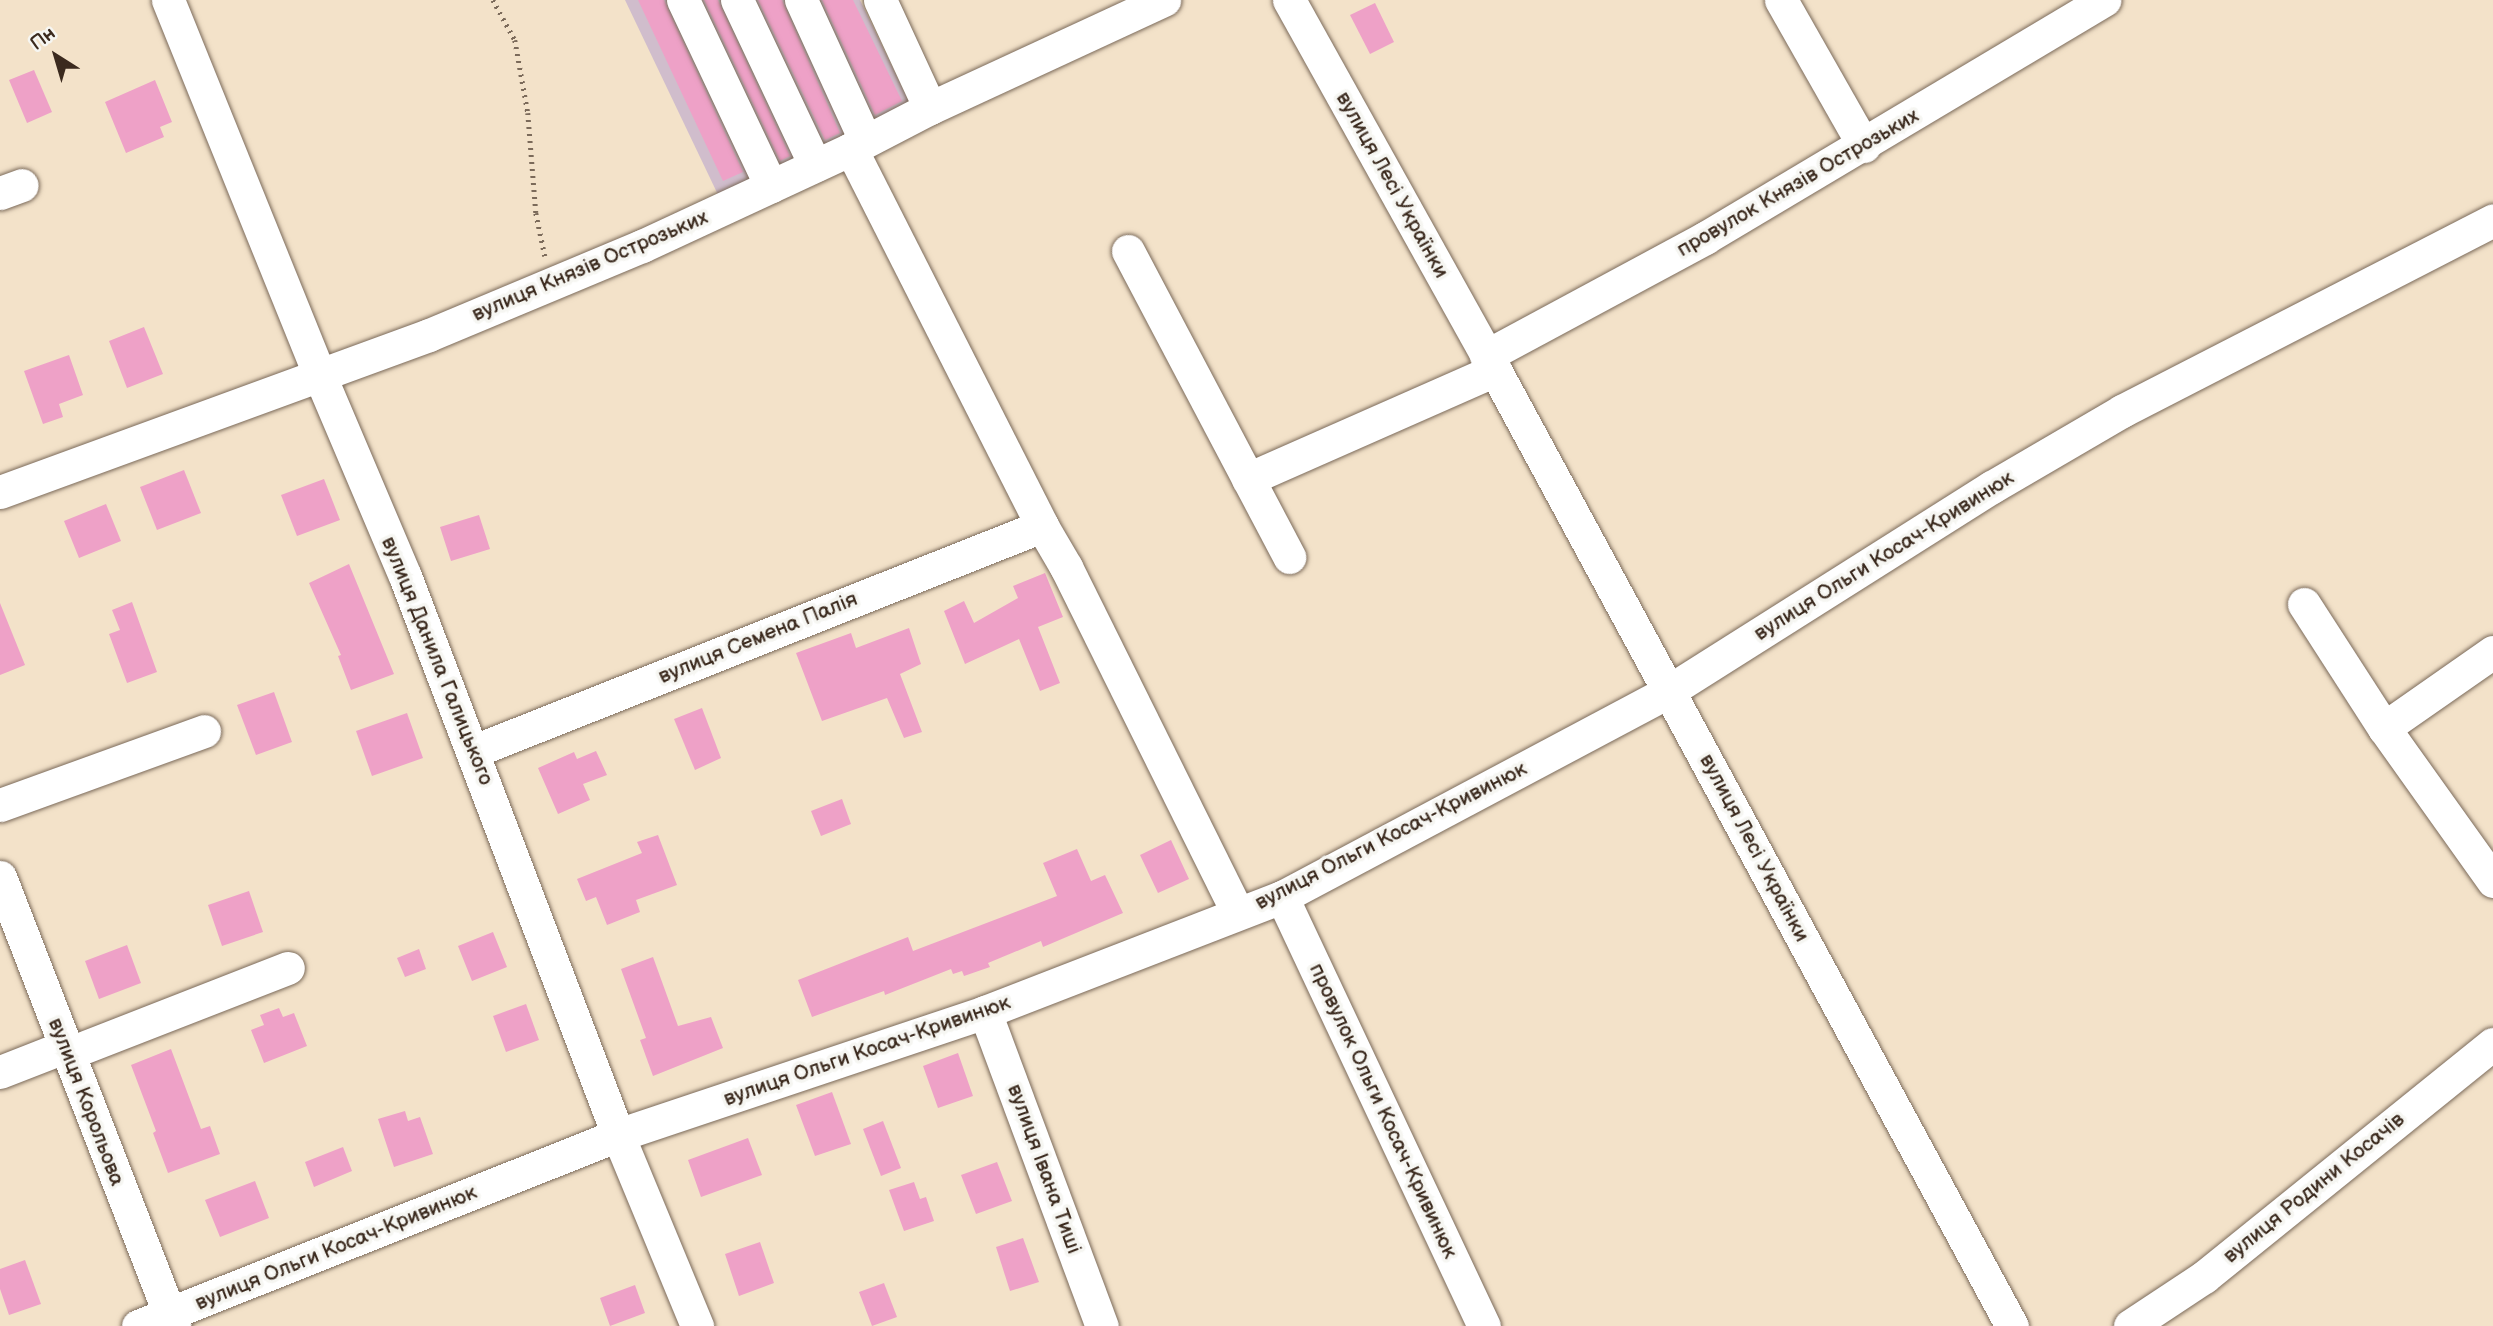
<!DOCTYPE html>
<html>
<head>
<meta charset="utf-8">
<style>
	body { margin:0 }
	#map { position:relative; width:2493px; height:1326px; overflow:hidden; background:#f3e2c9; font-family:"Balsamiq Sans",sans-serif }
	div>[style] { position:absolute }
	.industrial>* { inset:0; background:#d0bdcc }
	.building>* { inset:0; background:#eea1c7 }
	.path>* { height:4.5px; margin-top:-2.25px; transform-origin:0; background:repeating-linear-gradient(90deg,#7b6a5a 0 2px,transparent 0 7px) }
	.roads { filter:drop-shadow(0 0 2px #7b6a5a) drop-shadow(0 0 2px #7b6a5a) }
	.minor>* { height:33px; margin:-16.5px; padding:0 16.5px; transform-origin:16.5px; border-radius:16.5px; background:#fff }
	span { translate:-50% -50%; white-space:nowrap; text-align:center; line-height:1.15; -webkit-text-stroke:7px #f6f6f2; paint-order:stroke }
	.street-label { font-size:21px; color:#3b2a1e }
	.north { position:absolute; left:21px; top:21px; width:70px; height:70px; -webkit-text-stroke:5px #f6f6f2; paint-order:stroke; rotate:323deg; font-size:19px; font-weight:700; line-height:28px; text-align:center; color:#3b2a1e }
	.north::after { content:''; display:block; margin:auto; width:24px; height:32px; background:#3b2a1e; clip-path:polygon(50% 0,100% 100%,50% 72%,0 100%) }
</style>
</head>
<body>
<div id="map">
	<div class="industrial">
		<div style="clip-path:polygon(625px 0,860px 0,911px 106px,721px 201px)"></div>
	</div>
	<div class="building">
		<div style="clip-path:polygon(638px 0,664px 0,743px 172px,723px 181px)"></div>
		<div style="clip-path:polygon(704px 0,718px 0,790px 156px,780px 161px)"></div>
		<div style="clip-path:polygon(758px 0,782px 0,840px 133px,825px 140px)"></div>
		<div style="clip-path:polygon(822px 0,853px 0,902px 101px,875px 115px)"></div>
		<div style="clip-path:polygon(1375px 3px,1394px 42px,1370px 54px,1350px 15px)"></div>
		<div style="clip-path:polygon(34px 70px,52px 112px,27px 123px,9px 80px)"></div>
		<div style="clip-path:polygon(155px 80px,172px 122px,160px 127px,164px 137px,126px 153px,105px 102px)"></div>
		<div style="clip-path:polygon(144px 327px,163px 374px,127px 388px,109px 341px)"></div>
		<div style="clip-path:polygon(69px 355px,83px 395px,59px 404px,63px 417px,43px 424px,24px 371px)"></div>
		<div style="clip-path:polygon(184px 470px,201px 513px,157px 530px,140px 487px)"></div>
		<div style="clip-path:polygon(324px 479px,340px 520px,297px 536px,281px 495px)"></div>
		<div style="clip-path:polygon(106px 504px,121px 541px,79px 558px,64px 521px)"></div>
		<div style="clip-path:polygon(479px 515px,490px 549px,451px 561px,440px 527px)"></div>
		<div style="clip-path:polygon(349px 564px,394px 674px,351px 690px,338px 656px,341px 655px,309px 583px)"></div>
		<div style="clip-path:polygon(1045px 573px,1063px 617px,1038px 627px,1060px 683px,1040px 691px,1019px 639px,965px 664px,944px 611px,964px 601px,974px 623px,1018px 598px,1013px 586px)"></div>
		<div style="clip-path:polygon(132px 602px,157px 672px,127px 683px,109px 634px,120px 630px,112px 610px)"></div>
		<div style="clip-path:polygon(0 603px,25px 665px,0 675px)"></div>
		<div style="clip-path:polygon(909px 628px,921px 664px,900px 674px,922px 732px,904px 738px,887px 698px,822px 721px,796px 653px,851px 633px,856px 648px)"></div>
		<div style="clip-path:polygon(274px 692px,292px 742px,256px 755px,237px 705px)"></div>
		<div style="clip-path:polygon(702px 708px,721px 758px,695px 770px,674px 719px)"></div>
		<div style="clip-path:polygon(407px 713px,423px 758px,372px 776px,356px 731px)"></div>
		<div style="clip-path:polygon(596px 751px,607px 775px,583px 784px,590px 800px,558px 814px,538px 768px,574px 752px,577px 759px)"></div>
		<div style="clip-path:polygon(842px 799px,851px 824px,821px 836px,811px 811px)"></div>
		<div style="clip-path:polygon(658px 835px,677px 885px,636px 900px,640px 912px,607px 925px,596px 897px,586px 901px,577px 879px,642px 853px,637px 842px)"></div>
		<div style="clip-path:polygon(1171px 840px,1189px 879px,1158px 893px,1140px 855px)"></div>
		<div style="clip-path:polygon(1077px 849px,1091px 881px,1105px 875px,1123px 913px,1043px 947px,1041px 941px,988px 963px,990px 967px,964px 976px,962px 971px,953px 974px,951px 969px,885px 995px,884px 991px,812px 1017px,798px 980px,908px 937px,913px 951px,1057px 896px,1043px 863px)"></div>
		<div style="clip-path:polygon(249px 891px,263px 932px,222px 946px,208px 905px)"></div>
		<div style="clip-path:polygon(493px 932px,507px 967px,472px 981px,458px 946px)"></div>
		<div style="clip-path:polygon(127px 945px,141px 983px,99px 999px,85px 961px)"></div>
		<div style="clip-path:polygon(419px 949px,426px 969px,405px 977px,397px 958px)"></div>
		<div style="clip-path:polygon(653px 957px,678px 1026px,711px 1017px,723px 1048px,653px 1076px,640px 1040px,646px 1038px,621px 969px)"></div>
		<div style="clip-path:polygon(526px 1004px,539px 1040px,506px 1052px,493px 1016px)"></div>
		<div style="clip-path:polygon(279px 1008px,283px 1017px,294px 1013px,307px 1046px,264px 1063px,251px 1030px,264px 1025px,260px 1015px)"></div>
		<div style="clip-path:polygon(171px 1049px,201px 1129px,210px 1126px,220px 1154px,168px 1173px,153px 1133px,156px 1131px,131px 1065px)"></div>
		<div style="clip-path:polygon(958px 1053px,973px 1096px,938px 1108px,923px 1066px)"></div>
		<div style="clip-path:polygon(832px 1092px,851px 1144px,815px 1156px,796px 1105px)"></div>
		<div style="clip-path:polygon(405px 1111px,408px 1121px,420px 1117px,433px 1154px,394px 1167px,378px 1119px)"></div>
		<div style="clip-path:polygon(883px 1121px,901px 1168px,881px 1176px,863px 1129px)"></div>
		<div style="clip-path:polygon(748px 1138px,762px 1175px,701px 1197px,688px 1160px)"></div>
		<div style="clip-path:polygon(343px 1147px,352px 1171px,314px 1187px,305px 1162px)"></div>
		<div style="clip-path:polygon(997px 1162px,1012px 1201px,976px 1214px,961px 1175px)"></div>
		<div style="clip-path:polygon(255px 1181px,269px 1218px,220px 1237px,205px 1200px)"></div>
		<div style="clip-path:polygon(914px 1182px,920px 1199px,926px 1197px,934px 1221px,904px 1231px,889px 1190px)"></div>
		<div style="clip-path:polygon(1023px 1238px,1039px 1282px,1010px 1291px,996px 1247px)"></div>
		<div style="clip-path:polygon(760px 1242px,774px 1283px,739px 1296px,725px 1254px)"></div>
		<div style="clip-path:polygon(25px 1260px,41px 1304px,9px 1315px,0 1289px,0 1269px)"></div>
		<div style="clip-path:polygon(884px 1283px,897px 1317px,872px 1326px,859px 1292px)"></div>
		<div style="clip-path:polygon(635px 1285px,645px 1313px,610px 1326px,600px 1298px)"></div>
	</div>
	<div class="path">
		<div style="left:493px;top:0;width:46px;rotate:61.2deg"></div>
		<div style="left:515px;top:40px;width:74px;rotate:79.9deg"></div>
		<div style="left:528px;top:113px;width:100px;rotate:85.4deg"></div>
		<div style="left:536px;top:213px;width:44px;rotate:78.2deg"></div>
	</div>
	<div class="roads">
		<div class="minor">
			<div style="left:168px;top:0;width:406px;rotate:68deg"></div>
			<div style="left:320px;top:376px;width:217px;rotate:67deg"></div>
			<div style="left:405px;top:576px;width:598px;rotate:69.14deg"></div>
			<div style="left:618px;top:1135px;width:207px;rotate:67.5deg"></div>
			<div style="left:683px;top:0;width:206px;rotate:64.7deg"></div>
			<div style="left:737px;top:0;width:183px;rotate:64.7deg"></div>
			<div style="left:801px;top:0;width:154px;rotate:65.4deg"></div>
			<div style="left:880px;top:0;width:119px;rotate:65.2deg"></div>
			<div style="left:1289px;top:0;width:423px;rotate:60.9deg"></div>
			<div style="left:1495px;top:370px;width:1087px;rotate:61.6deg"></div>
			<div style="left:1781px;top:0;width:168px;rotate:60.4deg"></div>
			<div style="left:851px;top:149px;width:423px;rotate:63.1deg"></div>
			<div style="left:1042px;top:526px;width:48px;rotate:59.7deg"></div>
			<div style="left:1066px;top:567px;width:386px;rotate:63.6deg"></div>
			<div style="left:0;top:193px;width:23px;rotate:-20deg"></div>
			<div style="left:1128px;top:251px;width:346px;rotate:62.2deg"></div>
			<div style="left:1486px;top:356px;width:249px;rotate:-28.3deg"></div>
			<div style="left:1705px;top:238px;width:465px;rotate:-30.8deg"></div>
			<div style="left:1248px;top:479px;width:270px;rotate:-23.8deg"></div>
			<div style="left:0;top:492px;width:457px;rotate:-20.1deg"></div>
			<div style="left:429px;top:335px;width:231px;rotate:-22.7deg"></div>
			<div style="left:642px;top:246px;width:230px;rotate:-24.9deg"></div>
			<div style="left:851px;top:149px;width:89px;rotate:-27.4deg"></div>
			<div style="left:930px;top:108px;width:258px;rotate:-24.8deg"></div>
			<div style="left:2304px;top:604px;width:148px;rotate:57.2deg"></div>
			<div style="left:2384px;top:728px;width:188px;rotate:54.5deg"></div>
			<div style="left:2384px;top:728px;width:133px;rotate:-34.9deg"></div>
			<div style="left:474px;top:751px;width:611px;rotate:-21.61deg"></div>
			<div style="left:0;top:805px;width:217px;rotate:-19.9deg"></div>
			<div style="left:0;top:877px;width:482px;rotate:68.8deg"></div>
			<div style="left:1282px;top:897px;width:474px;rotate:64.8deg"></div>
			<div style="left:985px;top:1012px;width:335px;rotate:69.6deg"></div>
			<div style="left:67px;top:1054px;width:237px;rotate:-21.3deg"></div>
			<div style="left:0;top:1072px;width:69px;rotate:-21.3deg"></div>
			<div style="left:138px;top:1326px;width:517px;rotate:-21.7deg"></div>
			<div style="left:618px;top:1135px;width:387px;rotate:-18.5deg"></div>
			<div style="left:985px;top:1012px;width:318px;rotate:-21.2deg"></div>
			<div style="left:1282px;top:897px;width:438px;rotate:-28deg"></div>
			<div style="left:1669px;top:691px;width:382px;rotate:-32.3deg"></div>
			<div style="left:1992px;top:487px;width:151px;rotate:-30.3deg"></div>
			<div style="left:2122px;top:411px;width:417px;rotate:-27.2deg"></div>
			<div style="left:2130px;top:1326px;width:89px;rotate:-33.5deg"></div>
			<div style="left:2204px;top:1277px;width:371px;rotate:-38.9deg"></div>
		</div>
	</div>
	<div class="street-label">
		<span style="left:1798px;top:183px;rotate:-30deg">провулок Князів Острозьких</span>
		<span style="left:1392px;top:185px;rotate:61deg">вулиця Лесі Українки</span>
		<span style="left:590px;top:266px;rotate:-23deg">вулиця Князів Острозьких</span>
		<span style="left:1884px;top:556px;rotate:-32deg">вулиця Ольги Косач-Кривинюк</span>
		<span style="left:758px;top:638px;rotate:-22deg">вулиця Семена Палія</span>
		<span style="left:437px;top:661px;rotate:68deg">вулиця Данила Галицького</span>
		<span style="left:1391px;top:836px;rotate:-27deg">вулиця Ольги Косач-Кривинюк</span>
		<span style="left:1754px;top:848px;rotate:62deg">вулиця Лесі Українки</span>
		<span style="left:867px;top:1051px;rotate:-19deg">вулиця Ольги Косач-Кривинюк</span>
		<span style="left:86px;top:1102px;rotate:69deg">вулиця Корольова</span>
		<span style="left:1383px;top:1111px;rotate:65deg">провулок Ольги Косач-Кривинюк</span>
		<span style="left:1044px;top:1169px;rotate:70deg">вулиця Івана Тиші</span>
		<span style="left:2314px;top:1188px;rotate:-39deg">вулиця Родини Косачів</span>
		<span style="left:336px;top:1248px;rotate:-22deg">вулиця Ольги Косач-Кривинюк</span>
	</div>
	<div class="north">Пн</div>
</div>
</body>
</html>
